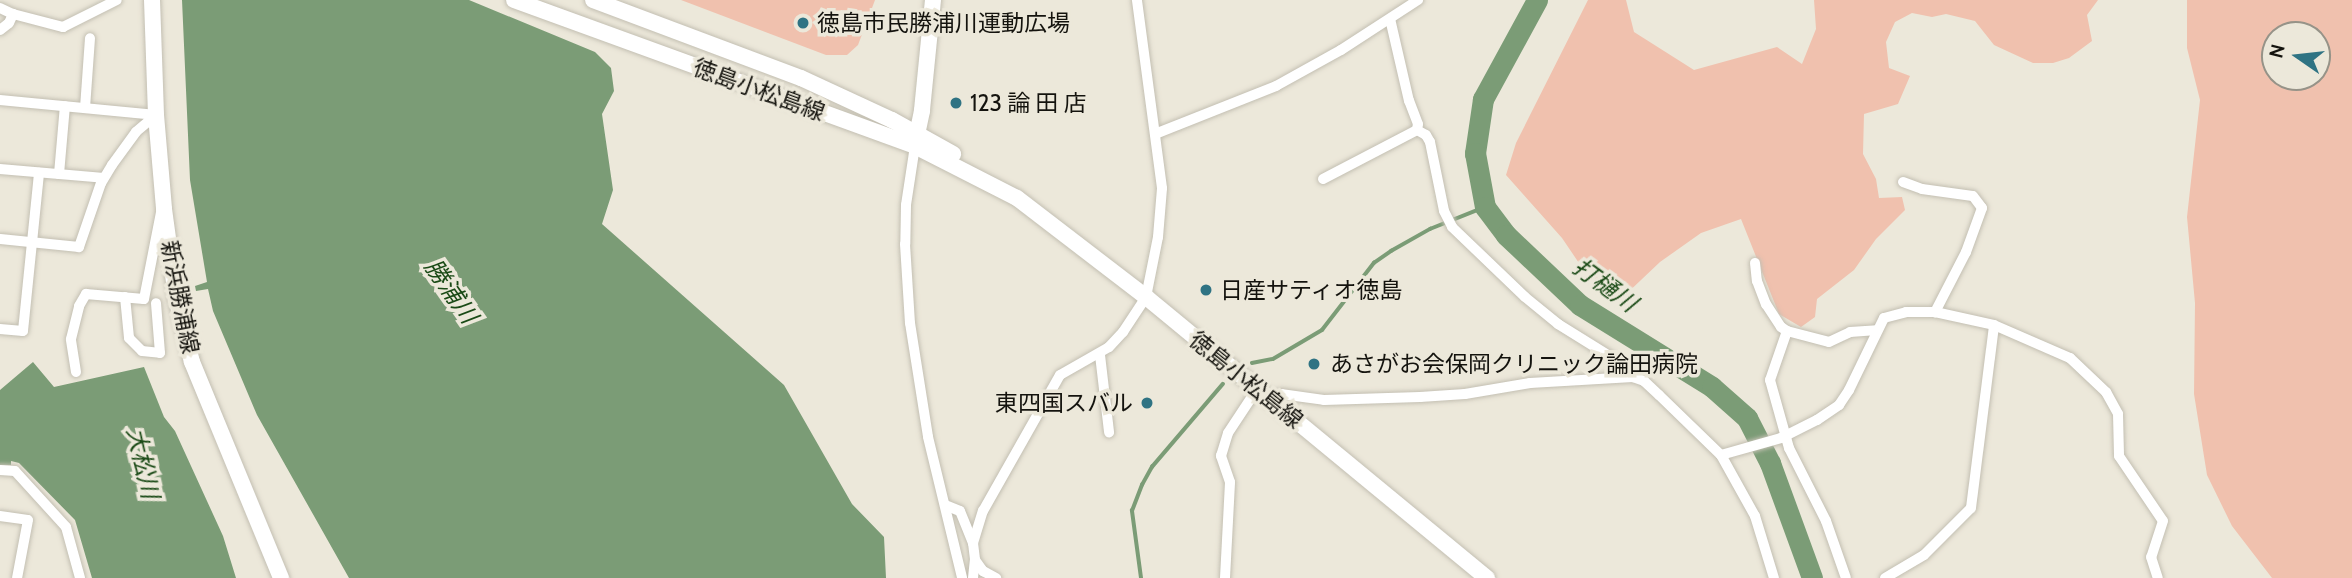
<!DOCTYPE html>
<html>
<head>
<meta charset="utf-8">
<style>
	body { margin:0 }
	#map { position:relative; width:2352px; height:578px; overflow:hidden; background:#ece8da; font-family:Cabin,"Noto Sans JP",sans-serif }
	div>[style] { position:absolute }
	.green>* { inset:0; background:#f0c1ae }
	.water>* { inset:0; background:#7b9c76 }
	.stream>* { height:3.5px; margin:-1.75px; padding:0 1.75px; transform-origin:1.75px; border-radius:1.75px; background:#7b9c76 }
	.river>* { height:21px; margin:-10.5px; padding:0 10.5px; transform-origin:10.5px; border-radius:10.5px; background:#7b9c76 }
	.roads { filter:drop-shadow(0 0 2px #c3bfb2) drop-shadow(0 0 2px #c3bfb2) }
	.street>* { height:10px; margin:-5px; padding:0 5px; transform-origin:5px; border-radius:5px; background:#fff }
	.secondary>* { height:16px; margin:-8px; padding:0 8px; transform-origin:8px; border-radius:8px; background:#fff }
	.dots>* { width:19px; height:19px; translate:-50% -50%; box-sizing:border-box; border:4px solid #ece8da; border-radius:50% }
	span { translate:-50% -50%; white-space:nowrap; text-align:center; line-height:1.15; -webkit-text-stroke:7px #ece8da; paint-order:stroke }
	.poi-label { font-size:23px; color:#14130e }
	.left { translate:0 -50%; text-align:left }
	.right { translate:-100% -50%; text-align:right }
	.street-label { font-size:23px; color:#14130e }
	.water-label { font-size:24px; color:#1a4a16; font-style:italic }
	.north { position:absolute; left:2261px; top:21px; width:70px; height:70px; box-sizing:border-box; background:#ece8da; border:2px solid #969388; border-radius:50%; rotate:284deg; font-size:19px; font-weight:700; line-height:28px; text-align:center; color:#14130e }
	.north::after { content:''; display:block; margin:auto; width:24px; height:32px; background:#2f7383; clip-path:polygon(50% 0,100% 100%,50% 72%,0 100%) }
</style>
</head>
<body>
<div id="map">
	<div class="green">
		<div style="clip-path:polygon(681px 0,875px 0,858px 45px,847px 55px,826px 55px)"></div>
		<div style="clip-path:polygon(1588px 0,1626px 0,1634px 32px,1694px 70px,1777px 47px,1802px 64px,1816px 29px,1814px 0,2098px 0,2087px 15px,2092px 41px,2069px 58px,2053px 63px,2033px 63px,1994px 45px,1975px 21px,1946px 14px,1932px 17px,1912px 13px,1895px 22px,1886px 42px,1889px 68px,1910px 76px,1898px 104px,1864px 114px,1863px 154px,1876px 179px,1879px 198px,1902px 197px,1905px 210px,1876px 239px,1854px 270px,1817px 299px,1815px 317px,1801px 327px,1779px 314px,1741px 219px,1701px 233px,1660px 262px,1622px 298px,1604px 300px,1562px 238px,1506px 175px,1516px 143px)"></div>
		<div style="clip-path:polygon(evenodd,2187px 0,2352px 0,2352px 578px,2272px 578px,2232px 526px,2207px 475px,2194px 394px,2195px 303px,2187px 217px,2200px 100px,2187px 48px,2187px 0,2275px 35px,2317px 35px,2317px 77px,2275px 77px,2275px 35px)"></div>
	</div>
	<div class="water">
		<div style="clip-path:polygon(182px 0,469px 0,595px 52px,611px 68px,614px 91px,602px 114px,613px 190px,602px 224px,784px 385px,852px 504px,884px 537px,886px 578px,349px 578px,257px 415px,213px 311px,208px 289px,196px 291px,195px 286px,207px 282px,190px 180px)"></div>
		<div style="clip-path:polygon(33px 362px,54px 387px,144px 367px,164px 417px,175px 431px,223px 536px,236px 578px,92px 578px,75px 520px,19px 463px,11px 461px,11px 465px,0 465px,0 390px)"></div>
	</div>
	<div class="stream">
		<div style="left:1252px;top:363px;width:21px;rotate:-11deg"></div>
		<div style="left:1273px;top:359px;width:57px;rotate:-30.6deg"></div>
		<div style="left:1322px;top:330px;width:85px;rotate:-52.2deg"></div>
		<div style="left:1374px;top:263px;width:21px;rotate:-35deg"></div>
		<div style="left:1391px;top:251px;width:45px;rotate:-29.4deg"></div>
		<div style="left:1430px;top:229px;width:59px;rotate:-21.8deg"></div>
		<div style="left:1141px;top:578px;width:68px;rotate:-97.7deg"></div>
		<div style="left:1132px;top:511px;width:28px;rotate:-69deg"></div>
		<div style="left:1142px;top:485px;width:21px;rotate:-61deg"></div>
		<div style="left:1152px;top:467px;width:109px;rotate:-49.5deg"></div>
	</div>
	<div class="river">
		<div style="left:1537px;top:0;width:113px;rotate:118.6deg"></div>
		<div style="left:1483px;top:99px;width:55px;rotate:98.4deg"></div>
		<div style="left:1475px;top:153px;width:55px;rotate:79.5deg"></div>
		<div style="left:1485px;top:207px;width:35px;rotate:53deg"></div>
		<div style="left:1506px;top:235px;width:102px;rotate:43.4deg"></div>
		<div style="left:1580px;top:305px;width:155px;rotate:31.8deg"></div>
		<div style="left:1712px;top:387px;width:47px;rotate:41.5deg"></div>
		<div style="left:1747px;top:418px;width:51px;rotate:62.9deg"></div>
		<div style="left:1770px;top:463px;width:122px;rotate:69.9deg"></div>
	</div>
	<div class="roads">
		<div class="street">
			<div style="left:0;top:8px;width:14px;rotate:25deg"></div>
			<div style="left:13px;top:14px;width:52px;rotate:14.6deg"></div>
			<div style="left:63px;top:27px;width:60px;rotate:-26.6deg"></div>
			<div style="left:0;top:30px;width:11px;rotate:-38deg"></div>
			<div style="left:9px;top:23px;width:10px;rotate:-66deg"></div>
			<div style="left:0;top:100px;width:157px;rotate:5.5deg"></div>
			<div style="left:156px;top:115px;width:26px;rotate:140deg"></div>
			<div style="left:136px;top:132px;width:41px;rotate:126deg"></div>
			<div style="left:112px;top:165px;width:21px;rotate:121deg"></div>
			<div style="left:101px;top:183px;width:68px;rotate:109deg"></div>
			<div style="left:79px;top:247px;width:79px;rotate:-174.2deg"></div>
			<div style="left:85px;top:108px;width:70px;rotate:-85.9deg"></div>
			<div style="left:1417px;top:130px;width:10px;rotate:29deg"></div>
			<div style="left:1426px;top:135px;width:8px;rotate:60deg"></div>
			<div style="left:1430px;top:142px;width:70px;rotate:78.5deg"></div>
			<div style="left:1444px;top:211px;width:18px;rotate:63deg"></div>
			<div style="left:1452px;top:227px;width:101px;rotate:43.8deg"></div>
			<div style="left:1525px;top:297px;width:43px;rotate:39.3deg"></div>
			<div style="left:1558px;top:324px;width:72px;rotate:31.9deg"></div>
			<div style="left:1619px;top:362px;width:21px;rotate:47deg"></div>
			<div style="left:1155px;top:134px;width:130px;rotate:-21.6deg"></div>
			<div style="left:1276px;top:86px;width:74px;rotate:-29deg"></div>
			<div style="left:1341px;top:50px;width:92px;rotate:-33deg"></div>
			<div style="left:915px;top:146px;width:60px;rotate:98.7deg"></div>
			<div style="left:906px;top:205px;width:39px;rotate:91deg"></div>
			<div style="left:905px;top:244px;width:79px;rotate:86.4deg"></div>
			<div style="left:910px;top:323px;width:115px;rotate:81deg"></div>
			<div style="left:928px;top:437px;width:145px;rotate:76.4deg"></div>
			<div style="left:0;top:169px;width:104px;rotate:4.9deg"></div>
			<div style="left:59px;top:174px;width:68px;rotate:-85deg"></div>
			<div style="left:1323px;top:179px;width:106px;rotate:-27.5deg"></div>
			<div style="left:1417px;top:130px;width:6px;rotate:-81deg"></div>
			<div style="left:1418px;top:124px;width:25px;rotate:-111deg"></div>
			<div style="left:1409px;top:101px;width:84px;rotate:-103deg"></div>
			<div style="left:1903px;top:182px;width:20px;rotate:20deg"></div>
			<div style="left:1922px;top:189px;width:51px;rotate:7.8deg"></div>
			<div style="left:1973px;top:196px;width:15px;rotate:53deg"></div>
			<div style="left:1982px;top:208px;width:47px;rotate:110deg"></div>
			<div style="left:1966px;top:252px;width:68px;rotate:117.3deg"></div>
			<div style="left:1755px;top:263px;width:18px;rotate:84deg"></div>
			<div style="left:1757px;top:281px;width:25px;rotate:69deg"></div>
			<div style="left:1766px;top:304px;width:27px;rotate:57deg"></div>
			<div style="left:1781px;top:327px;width:7px;rotate:34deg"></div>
			<div style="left:1787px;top:331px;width:43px;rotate:14.7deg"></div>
			<div style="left:1829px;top:342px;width:23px;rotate:-25deg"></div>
			<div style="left:1850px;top:332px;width:27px;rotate:-4deg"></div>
			<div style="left:125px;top:297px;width:41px;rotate:84.4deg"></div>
			<div style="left:129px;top:338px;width:18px;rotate:45deg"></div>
			<div style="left:142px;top:351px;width:18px;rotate:6deg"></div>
			<div style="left:160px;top:353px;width:50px;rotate:-94.6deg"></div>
			<div style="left:0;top:329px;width:23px;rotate:5deg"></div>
			<div style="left:23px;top:331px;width:159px;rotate:-84.2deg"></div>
			<div style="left:1787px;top:331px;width:52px;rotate:109.1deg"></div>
			<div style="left:1770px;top:380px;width:71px;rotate:74.4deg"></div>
			<div style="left:1789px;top:448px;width:82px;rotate:63.1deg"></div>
			<div style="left:1826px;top:521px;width:60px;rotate:70.7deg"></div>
			<div style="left:1100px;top:355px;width:78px;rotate:83.3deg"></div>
			<div style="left:76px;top:372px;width:33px;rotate:-99deg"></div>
			<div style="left:71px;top:339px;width:34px;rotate:-76deg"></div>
			<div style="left:79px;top:306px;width:14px;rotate:-60deg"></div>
			<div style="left:86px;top:294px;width:58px;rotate:4.9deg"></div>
			<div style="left:144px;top:299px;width:89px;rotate:-78.9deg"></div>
			<div style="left:1268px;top:398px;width:14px;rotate:-17deg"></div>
			<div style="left:1281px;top:394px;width:43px;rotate:7.9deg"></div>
			<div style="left:1324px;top:400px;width:96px;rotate:-1.8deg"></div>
			<div style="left:1420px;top:397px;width:45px;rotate:-3.8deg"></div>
			<div style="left:1465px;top:394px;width:66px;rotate:-9.6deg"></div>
			<div style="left:1530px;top:383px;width:103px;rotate:-3.3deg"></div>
			<div style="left:1633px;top:377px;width:12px;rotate:20deg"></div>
			<div style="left:1644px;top:381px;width:21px;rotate:43deg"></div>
			<div style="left:1659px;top:395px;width:86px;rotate:44.1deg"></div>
			<div style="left:1721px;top:455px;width:62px;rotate:-15.8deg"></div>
			<div style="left:1781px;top:438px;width:40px;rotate:-26.6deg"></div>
			<div style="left:1817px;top:420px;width:27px;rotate:-34deg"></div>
			<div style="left:1839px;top:405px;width:18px;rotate:-56deg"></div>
			<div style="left:1849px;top:390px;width:80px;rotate:-64.1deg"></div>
			<div style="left:1884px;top:318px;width:23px;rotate:-15deg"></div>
			<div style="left:1906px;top:312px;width:29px"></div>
			<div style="left:1935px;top:312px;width:60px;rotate:12.4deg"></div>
			<div style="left:1994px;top:325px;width:83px;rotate:23.5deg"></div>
			<div style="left:2070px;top:358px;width:50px;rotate:43.4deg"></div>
			<div style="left:2106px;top:392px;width:25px;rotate:61deg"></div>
			<div style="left:2118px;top:414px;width:42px;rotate:88.6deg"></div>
			<div style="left:2119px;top:456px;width:78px;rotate:55.9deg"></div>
			<div style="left:2163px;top:521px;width:38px;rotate:108deg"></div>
			<div style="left:2151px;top:557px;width:22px;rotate:72deg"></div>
			<div style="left:1721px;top:455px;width:70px;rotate:60.9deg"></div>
			<div style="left:1755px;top:516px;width:65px;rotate:73deg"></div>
			<div style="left:0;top:470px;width:15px;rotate:4deg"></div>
			<div style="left:15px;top:471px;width:76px;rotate:47.7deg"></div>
			<div style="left:66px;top:527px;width:53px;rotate:74.6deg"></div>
			<div style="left:945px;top:505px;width:16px;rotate:22deg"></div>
			<div style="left:960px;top:511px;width:35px;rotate:68deg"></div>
			<div style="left:973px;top:543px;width:17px;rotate:83deg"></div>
			<div style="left:975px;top:560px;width:14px;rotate:54deg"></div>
			<div style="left:983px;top:571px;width:15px;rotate:28deg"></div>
			<div style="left:0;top:516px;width:28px;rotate:8deg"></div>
			<div style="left:28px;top:520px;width:59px;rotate:100.7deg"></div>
			<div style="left:973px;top:543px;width:34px;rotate:-73deg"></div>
			<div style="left:983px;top:511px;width:156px;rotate:-60.5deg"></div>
			<div style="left:1060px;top:375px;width:56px;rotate:-29.7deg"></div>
			<div style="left:1109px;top:347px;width:21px;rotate:-47deg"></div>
			<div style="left:1123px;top:332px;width:42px;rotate:-56.7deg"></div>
			<div style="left:1146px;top:297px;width:61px;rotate:-78.7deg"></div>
			<div style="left:1158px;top:237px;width:49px;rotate:-85.3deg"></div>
			<div style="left:1162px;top:188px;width:190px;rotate:-97.6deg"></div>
			<div style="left:973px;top:578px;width:18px;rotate:-84deg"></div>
			<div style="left:1225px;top:578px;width:96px;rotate:-87deg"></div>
			<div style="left:1230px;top:482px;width:28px;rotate:-109deg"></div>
			<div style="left:1221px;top:456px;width:24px;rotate:-73deg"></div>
			<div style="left:1228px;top:433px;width:53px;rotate:-56.6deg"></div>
			<div style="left:1885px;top:578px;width:45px;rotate:-30.5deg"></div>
			<div style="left:1924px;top:555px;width:66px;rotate:-45deg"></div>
			<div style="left:1971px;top:508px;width:184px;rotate:-82.8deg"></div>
		</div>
		<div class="secondary">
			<div style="left:152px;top:0;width:115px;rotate:88deg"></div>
			<div style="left:156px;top:115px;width:94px;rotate:85.1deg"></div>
			<div style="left:164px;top:209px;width:89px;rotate:82.2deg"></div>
			<div style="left:176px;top:297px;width:67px;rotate:76.2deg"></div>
			<div style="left:192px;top:362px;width:234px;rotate:67.6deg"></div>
			<div style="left:514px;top:0;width:427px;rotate:20deg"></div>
			<div style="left:915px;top:146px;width:114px;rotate:27deg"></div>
			<div style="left:1017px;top:198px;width:163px;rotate:37.5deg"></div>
			<div style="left:1146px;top:297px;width:442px;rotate:39.5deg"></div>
			<div style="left:593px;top:0;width:222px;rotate:20.6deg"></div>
			<div style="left:801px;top:78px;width:100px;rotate:24.8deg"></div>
			<div style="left:892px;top:120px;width:70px;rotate:29.1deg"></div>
			<div style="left:915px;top:144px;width:35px;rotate:-78deg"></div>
			<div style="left:922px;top:110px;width:111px;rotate:-84.3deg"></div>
		</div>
	</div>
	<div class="dots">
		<div style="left:803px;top:23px;background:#2f7383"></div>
		<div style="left:956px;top:103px;background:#2f7383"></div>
		<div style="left:1206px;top:290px;background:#2f7383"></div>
		<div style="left:1314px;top:364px;background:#2f7383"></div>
		<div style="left:1147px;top:403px;background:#2f7383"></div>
	</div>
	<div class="poi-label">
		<span class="left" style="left:817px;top:23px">徳島市民勝浦川運動広場</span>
		<span class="left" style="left:970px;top:103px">123 論 田 店</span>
		<span class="left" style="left:1220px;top:290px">日産サティオ徳島</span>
		<span class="left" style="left:1330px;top:364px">あさがお会保岡クリニック論田病院</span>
		<span class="right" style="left:1133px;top:403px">東四国スバル</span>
	</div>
	<div class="street-label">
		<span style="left:759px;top:90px;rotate:20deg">徳島小松島線</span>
		<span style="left:180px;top:297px;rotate:79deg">新浜勝浦線</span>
		<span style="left:1246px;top:380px;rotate:39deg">徳島小松島線</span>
	</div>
	<div class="water-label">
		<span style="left:1605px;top:285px;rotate:36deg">打樋川</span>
		<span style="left:451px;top:291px;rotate:55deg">勝浦川</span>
		<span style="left:143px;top:463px;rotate:77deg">大松川</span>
	</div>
	<div class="north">N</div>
</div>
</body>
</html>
